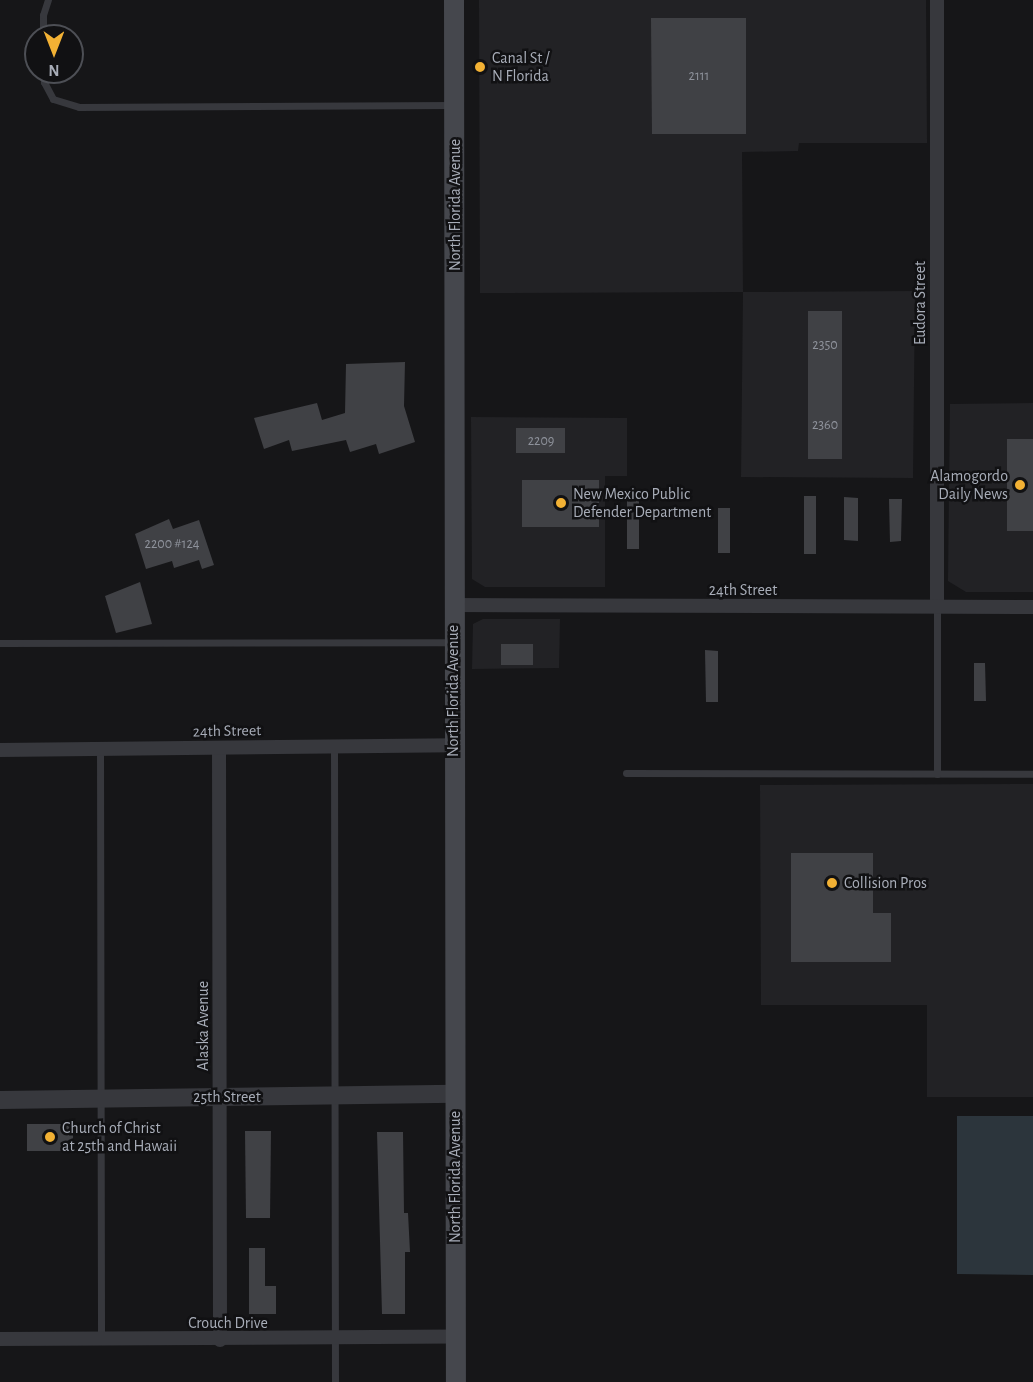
<!DOCTYPE html>
<html>
<head>
<meta charset="utf-8">
<style>
	body { margin:0 }
	#map { position:relative; width:1033px; height:1382px; overflow:hidden; background:#161618; font-family:"Alegreya Sans",sans-serif }
	div>[style] { position:absolute }
	.built>* { inset:0; background:#222225 }
	.water>* { inset:0; background:#2c353c }
	.building>* { inset:0; background:#404145 }
	.service>* { height:7px; margin:-3.5px; padding:0 3.5px; transform-origin:3.5px; border-radius:3.5px; background:#37383d }
	.minor>* { height:14px; margin:-7px; padding:0 7px; transform-origin:7px; border-radius:7px; background:#37383d }
	.tertiary>* { height:18px; margin:-9px; padding:0 9px; transform-origin:9px; border-radius:9px; background:#37383d }
	.secondary>* { height:20px; margin:-10px; padding:0 10px; transform-origin:10px; border-radius:10px; background:#45474d }
	.dots>* { width:16px; height:16px; translate:-50% -50%; box-sizing:border-box; border:3px solid #111113; border-radius:50% }
	span { translate:-50% -50%; white-space:nowrap; text-align:center; line-height:1.15; -webkit-text-stroke:5px #111113; paint-order:stroke }
	.number-label { font-size:14px; color:#8e929b }
	.number-label span { -webkit-text-stroke-width:0 }
	.poi-label { font-size:16px; color:#a8adb8 }
	.left { translate:0 -50%; text-align:left }
	.right { translate:-100% -50%; text-align:right }
	.street-label { font-size:16px; color:#a8adb8 }
	.north { position:absolute; left:24px; top:24px; width:60px; height:60px; box-sizing:border-box; background:#111113; border:2px solid #4d4f55; border-radius:50%; rotate:180deg; font-size:16px; font-weight:700; line-height:24px; text-align:center; color:#a8adb8 }
	.north::after { content:''; display:block; margin:auto; width:21px; height:27px; background:#f2b134; clip-path:polygon(50% 0,100% 100%,50% 72%,0 100%) }
</style>
</head>
<body>
<div id="map">
	<div class="built">
		<div style="clip-path:polygon(479px 0,926px 0,927px 143px,799px 143px,798px 151px,742px 152px,743px 292px,915px 291px,913px 478px,741px 477px,743px 292px,480px 293px)"></div>
		<div style="clip-path:polygon(1033px 403px,1033px 592px,966px 592px,948px 581px,950px 404px)"></div>
		<div style="clip-path:polygon(471px 417px,627px 418px,627px 476px,605px 476px,605px 587px,485px 587px,472px 579px)"></div>
		<div style="clip-path:polygon(483px 619px,560px 619px,559px 668px,472px 669px,473px 624px)"></div>
		<div style="clip-path:polygon(1033px 784px,1033px 1097px,927px 1097px,927px 1005px,761px 1005px,760px 785px)"></div>
	</div>
	<div class="water">
		<div style="clip-path:polygon(1033px 1116px,1033px 1275px,957px 1274px,957px 1116px)"></div>
	</div>
	<div class="building">
		<div style="clip-path:polygon(651px 18px,746px 18px,746px 134px,652px 134px)"></div>
		<div style="clip-path:polygon(808px 311px,842px 311px,842px 459px,808px 459px)"></div>
		<div style="clip-path:polygon(405px 362px,404px 406px,415px 442px,379px 454px,376px 444px,350px 452px,346px 440px,292px 451px,289px 440px,264px 449px,254px 418px,317px 403px,322px 420px,345px 413px,346px 364px)"></div>
		<div style="clip-path:polygon(516px 428px,565px 428px,565px 453px,516px 453px)"></div>
		<div style="clip-path:polygon(1007px 439px,1033px 439px,1033px 531px,1007px 531px)"></div>
		<div style="clip-path:polygon(522px 480px,599px 480px,599px 527px,522px 527px)"></div>
		<div style="clip-path:polygon(804px 496px,816px 496px,816px 554px,804px 554px)"></div>
		<div style="clip-path:polygon(844px 497px,858px 498px,858px 541px,844px 540px)"></div>
		<div style="clip-path:polygon(627px 498px,639px 498px,639px 549px,627px 549px)"></div>
		<div style="clip-path:polygon(889px 499px,902px 499px,901px 541px,890px 542px)"></div>
		<div style="clip-path:polygon(718px 508px,730px 508px,730px 553px,718px 553px)"></div>
		<div style="clip-path:polygon(169px 519px,173px 529px,199px 520px,214px 565px,202px 569px,199px 560px,174px 568px,172px 561px,146px 569px,135px 534px)"></div>
		<div style="clip-path:polygon(140px 582px,152px 624px,116px 633px,105px 596px)"></div>
		<div style="clip-path:polygon(501px 644px,533px 644px,533px 665px,501px 665px)"></div>
		<div style="clip-path:polygon(705px 650px,718px 651px,718px 702px,706px 702px)"></div>
		<div style="clip-path:polygon(974px 663px,985px 663px,986px 701px,974px 701px)"></div>
		<div style="clip-path:polygon(791px 853px,873px 853px,873px 913px,891px 913px,891px 962px,791px 962px)"></div>
		<div style="clip-path:polygon(27px 1124px,73px 1124px,73px 1151px,27px 1151px)"></div>
		<div style="clip-path:polygon(245px 1131px,271px 1131px,270px 1218px,246px 1218px)"></div>
		<div style="clip-path:polygon(377px 1132px,403px 1132px,404px 1213px,408px 1213px,410px 1252px,405px 1252px,405px 1314px,382px 1314px)"></div>
		<div style="clip-path:polygon(249px 1248px,265px 1248px,265px 1286px,276px 1286px,276px 1314px,249px 1314px)"></div>
	</div>
	<div class="service">
		<div style="left:43px;top:36px;width:21px;rotate:-90deg"></div>
		<div style="left:43px;top:15px;width:16px;rotate:-72deg"></div>
		<div style="left:44px;top:72px;width:10px;rotate:90deg"></div>
		<div style="left:44px;top:82px;width:19px;rotate:62deg"></div>
		<div style="left:53px;top:99px;width:27px;rotate:17deg"></div>
		<div style="left:79px;top:107px;width:373px;rotate:-0.3deg"></div>
		<div style="left:0;top:643px;width:453px;rotate:-0.1deg"></div>
		<div style="left:334px;top:745px;width:637px;rotate:89.91deg"></div>
		<div style="left:100px;top:749px;width:591px;rotate:89.9deg"></div>
		<div style="left:626px;top:773px;width:407px;rotate:0.1deg"></div>
		<div style="left:937px;top:774px;width:167px;rotate:-90deg"></div>
	</div>
	<div class="minor">
		<div style="left:937px;top:0;width:607px;rotate:90deg"></div>
		<div style="left:453px;top:605px;width:580px;rotate:0.2deg"></div>
		<div style="left:219px;top:748px;width:592px;rotate:89.9deg"></div>
		<div style="left:0;top:750px;width:454px;rotate:-0.6deg"></div>
		<div style="left:0;top:1339px;width:456px;rotate:-0.3deg"></div>
	</div>
	<div class="tertiary">
		<div style="left:0;top:1100px;width:455px;rotate:-0.8deg"></div>
	</div>
	<div class="secondary">
		<div style="left:454px;top:0;width:1382px;rotate:89.92deg"></div>
	</div>
	<div class="dots">
		<div style="left:480px;top:67px;background:#f2b134"></div>
		<div style="left:1020px;top:485px;background:#f2b134"></div>
		<div style="left:561px;top:503px;background:#f2b134"></div>
		<div style="left:832px;top:883px;background:#f2b134"></div>
		<div style="left:50px;top:1137px;background:#f2b134"></div>
	</div>
	<div class="number-label">
		<span style="left:699px;top:76px">2111</span>
		<span style="left:825px;top:345px">2350</span>
		<span style="left:825px;top:425px">2360</span>
		<span style="left:541px;top:441px">2209</span>
		<span style="left:172px;top:544px">2200 #124</span>
	</div>
	<div class="poi-label">
		<span class="left" style="left:492px;top:67px">Canal St /<br>N Florida</span>
		<span class="right" style="left:1008px;top:485px">Alamogordo<br>Daily News</span>
		<span class="left" style="left:573px;top:503px">New Mexico Public<br>Defender Department</span>
		<span class="left" style="left:844px;top:883px">Collision Pros</span>
		<span class="left" style="left:62px;top:1137px">Church of Christ<br>at 25th and Hawaii</span>
	</div>
	<div class="street-label">
		<span style="left:455px;top:205px;rotate:-90deg">North Florida Avenue</span>
		<span style="left:920px;top:303px;rotate:-90deg">Eudora Street</span>
		<span style="left:743px;top:590px">24th Street</span>
		<span style="left:453px;top:691px;rotate:-90deg">North Florida Avenue</span>
		<span style="left:227px;top:731px;rotate:-1deg">24th Street</span>
		<span style="left:203px;top:1026px;rotate:-90deg">Alaska Avenue</span>
		<span style="left:227px;top:1097px">25th Street</span>
		<span style="left:455px;top:1177px;rotate:-90deg">North Florida Avenue</span>
		<span style="left:228px;top:1323px">Crouch Drive</span>
	</div>
	<div class="north">N</div>
</div>
</body>
</html>
